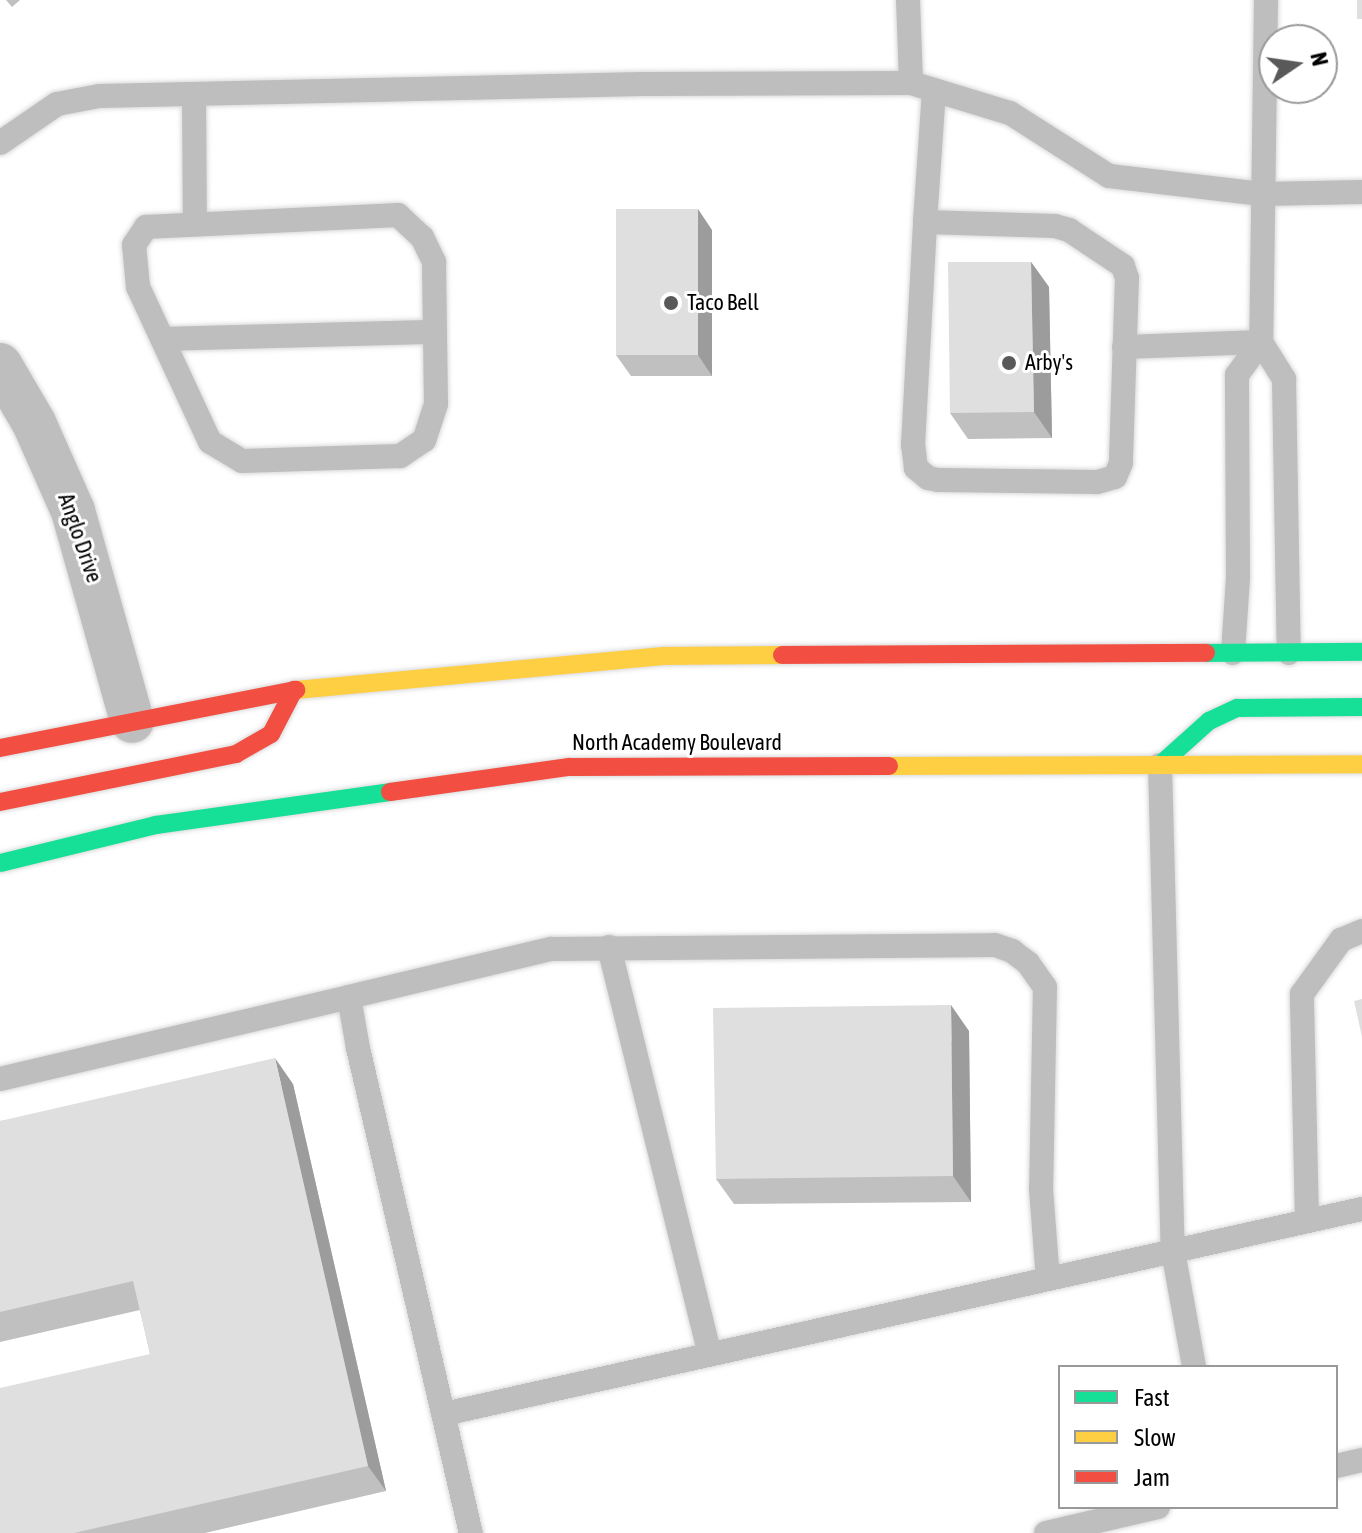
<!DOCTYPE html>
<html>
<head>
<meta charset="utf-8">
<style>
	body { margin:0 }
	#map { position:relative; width:1362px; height:1533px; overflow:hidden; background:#fff; font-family:"Asap Condensed",sans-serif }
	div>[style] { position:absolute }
	.roads { filter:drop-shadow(0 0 2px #dbdbdb) drop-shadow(0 0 2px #dbdbdb) }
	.lane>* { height:24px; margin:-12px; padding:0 12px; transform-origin:12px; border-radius:12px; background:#bebebe }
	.street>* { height:44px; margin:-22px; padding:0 22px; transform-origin:22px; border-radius:22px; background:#bebebe }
	.fast>* { height:18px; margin:-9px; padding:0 9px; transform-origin:9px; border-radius:9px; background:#16e098 }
	.slow>* { height:18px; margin:-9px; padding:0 9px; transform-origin:9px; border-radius:9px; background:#ffcf43 }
	.jam>* { height:18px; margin:-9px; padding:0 9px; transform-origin:9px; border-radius:9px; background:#f24e42 }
	.wall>* { inset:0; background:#c0c0c0 }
	.shaded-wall>* { inset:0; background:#9c9c9c }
	.building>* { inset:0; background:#dfdfdf }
	.dots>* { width:22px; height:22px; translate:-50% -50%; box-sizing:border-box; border:4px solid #fff; border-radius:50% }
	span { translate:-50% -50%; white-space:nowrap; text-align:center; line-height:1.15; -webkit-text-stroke:6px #fff; paint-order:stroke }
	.poi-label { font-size:22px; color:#000 }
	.left { translate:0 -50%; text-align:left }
	.street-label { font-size:22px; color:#000 }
	.legend { position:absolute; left:1058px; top:1365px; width:280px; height:144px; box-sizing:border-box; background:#fff; border:2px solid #999; margin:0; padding:10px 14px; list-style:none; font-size:24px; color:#000 }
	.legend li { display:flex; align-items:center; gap:16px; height:40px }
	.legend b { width:40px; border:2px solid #999 }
	.north { position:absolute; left:1258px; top:24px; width:80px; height:80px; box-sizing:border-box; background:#fff; border:2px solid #999; border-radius:50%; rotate:77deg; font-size:22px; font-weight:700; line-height:32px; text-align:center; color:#000 }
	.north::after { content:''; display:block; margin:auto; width:28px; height:36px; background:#595959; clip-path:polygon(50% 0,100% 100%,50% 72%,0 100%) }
</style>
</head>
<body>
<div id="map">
	<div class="roads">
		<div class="lane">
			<div style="left:908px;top:0;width:83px;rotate:87.9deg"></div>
			<div style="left:1266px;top:0;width:342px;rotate:90.8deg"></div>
			<div style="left:1261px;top:342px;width:44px;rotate:58.1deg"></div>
			<div style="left:1284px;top:379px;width:274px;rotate:89deg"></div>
			<div style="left:194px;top:94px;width:129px;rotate:89.6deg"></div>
			<div style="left:0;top:143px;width:69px;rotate:-34.4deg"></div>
			<div style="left:57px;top:104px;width:43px;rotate:-10.8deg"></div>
			<div style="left:99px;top:96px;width:545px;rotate:-1.26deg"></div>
			<div style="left:644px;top:84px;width:267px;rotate:-0.2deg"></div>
			<div style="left:911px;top:83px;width:103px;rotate:16.9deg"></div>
			<div style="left:1010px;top:113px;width:117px;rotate:32.5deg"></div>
			<div style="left:1109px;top:176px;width:154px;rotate:6.7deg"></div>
			<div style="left:1262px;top:194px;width:100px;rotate:-1.1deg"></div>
			<div style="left:398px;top:215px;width:33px;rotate:43deg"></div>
			<div style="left:422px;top:237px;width:28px;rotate:64deg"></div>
			<div style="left:434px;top:262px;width:142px;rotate:89.2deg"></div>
			<div style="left:436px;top:404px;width:38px;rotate:108deg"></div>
			<div style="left:424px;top:440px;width:29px;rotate:146deg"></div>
			<div style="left:400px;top:456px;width:158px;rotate:178.2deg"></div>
			<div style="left:242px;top:461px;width:37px;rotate:-149deg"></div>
			<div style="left:210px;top:442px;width:171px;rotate:-114.9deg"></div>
			<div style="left:138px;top:287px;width:42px;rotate:-95.4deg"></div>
			<div style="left:134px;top:245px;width:22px;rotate:-56deg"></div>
			<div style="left:146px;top:227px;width:252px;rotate:-2.7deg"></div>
			<div style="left:925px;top:222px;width:130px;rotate:1.8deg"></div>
			<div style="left:1055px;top:226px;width:15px;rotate:16deg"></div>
			<div style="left:1069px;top:230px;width:65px;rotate:33.7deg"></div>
			<div style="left:1123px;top:266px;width:13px;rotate:72deg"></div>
			<div style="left:1127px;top:278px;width:185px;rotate:91.9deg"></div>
			<div style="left:1121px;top:463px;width:15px;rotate:113deg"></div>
			<div style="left:1115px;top:477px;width:19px;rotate:164deg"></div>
			<div style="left:1097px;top:482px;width:159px;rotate:-179.3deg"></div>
			<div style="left:938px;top:480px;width:10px;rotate:-169deg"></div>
			<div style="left:928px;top:478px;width:16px;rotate:-140deg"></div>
			<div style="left:916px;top:468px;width:23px;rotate:-97deg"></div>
			<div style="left:913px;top:445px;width:223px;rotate:-86.9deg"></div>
			<div style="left:925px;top:222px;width:132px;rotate:-86.1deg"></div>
			<div style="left:163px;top:339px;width:272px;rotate:-1.5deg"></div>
			<div style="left:1124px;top:347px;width:137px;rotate:-2.1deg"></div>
			<div style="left:1233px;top:653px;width:76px;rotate:-86.2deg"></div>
			<div style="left:1238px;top:577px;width:202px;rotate:-90.3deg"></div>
			<div style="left:1237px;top:375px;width:41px;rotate:-54deg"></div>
			<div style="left:1160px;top:765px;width:486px;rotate:88.5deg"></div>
			<div style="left:1173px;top:1251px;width:118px;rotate:79.7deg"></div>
			<div style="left:609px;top:947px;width:419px;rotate:76.1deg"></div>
			<div style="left:349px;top:997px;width:208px;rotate:-13.4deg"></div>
			<div style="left:551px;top:949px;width:444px;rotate:-0.5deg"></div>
			<div style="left:995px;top:945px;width:18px;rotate:19deg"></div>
			<div style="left:1012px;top:951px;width:20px;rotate:37deg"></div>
			<div style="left:1028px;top:963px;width:29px;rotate:55deg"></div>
			<div style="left:1045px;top:987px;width:202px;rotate:91.1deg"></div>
			<div style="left:1041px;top:1189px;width:90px;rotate:85.6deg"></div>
			<div style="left:0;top:1079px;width:359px;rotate:-13.2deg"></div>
			<div style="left:349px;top:997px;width:52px;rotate:80deg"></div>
			<div style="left:358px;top:1048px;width:498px;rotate:76.9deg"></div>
			<div style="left:1307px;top:1221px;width:227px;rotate:-91.3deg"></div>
			<div style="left:1302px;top:994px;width:67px;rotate:-54.2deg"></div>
			<div style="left:1341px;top:940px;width:23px;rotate:-23deg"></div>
			<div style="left:444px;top:1414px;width:941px;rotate:-12.59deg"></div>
			<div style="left:1336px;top:1466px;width:27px;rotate:-13deg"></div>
			<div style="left:1046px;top:1533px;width:115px;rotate:-13.1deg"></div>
		</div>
		<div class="street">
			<div style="left:0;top:365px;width:67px;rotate:59.6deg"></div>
			<div style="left:34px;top:423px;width:96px;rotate:66.1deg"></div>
			<div style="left:73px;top:511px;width:218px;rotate:74.3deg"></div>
		</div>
		<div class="fast">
			<div style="left:1206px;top:653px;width:156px;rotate:-0.4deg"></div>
			<div style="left:1160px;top:765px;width:66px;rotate:-41.9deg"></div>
			<div style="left:1209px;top:721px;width:31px;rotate:-25deg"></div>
			<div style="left:1237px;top:708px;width:125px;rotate:-0.5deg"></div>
			<div style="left:0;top:863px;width:161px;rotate:-13.7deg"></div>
			<div style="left:156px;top:825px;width:236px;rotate:-8deg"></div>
		</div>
		<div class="slow">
			<div style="left:296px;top:690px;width:369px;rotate:-5.3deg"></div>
			<div style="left:663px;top:656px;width:119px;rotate:-0.5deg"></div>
			<div style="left:889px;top:766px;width:473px;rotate:-0.2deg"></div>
		</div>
		<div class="jam">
			<div style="left:782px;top:655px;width:424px;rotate:-0.3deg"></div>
			<div style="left:0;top:748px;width:302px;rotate:-11.1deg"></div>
			<div style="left:390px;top:792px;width:181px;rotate:-8deg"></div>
			<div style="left:569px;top:767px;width:320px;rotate:-0.2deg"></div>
			<div style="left:0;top:802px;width:241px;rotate:-11.5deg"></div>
			<div style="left:236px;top:754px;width:40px;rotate:-29.7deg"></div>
			<div style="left:271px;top:734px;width:50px;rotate:-62.4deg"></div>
		</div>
	</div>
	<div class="wall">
		<div style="clip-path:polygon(6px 0,20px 0,12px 7px)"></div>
		<div style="clip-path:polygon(712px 230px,712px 376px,631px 376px,616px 355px)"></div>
		<div style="clip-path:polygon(1031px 262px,1049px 287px,1052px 438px,968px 439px,950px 413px)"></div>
		<div style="clip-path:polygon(969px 1031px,971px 1202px,734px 1204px,716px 1179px)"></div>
		<div style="clip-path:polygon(293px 1084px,386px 1491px,205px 1533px,0 1533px,150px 1354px,140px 1310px,0 1342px,0 1121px)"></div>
	</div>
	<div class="shaded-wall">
		<div style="clip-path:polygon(698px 209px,712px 230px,712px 376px,698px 355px)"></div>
		<div style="clip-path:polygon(1031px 262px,1049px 287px,1052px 438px,1034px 412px)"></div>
		<div style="clip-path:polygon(951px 1005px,969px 1031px,971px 1202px,953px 1176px)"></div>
		<div style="clip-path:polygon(275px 1058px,293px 1084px,386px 1491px,368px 1466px)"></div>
	</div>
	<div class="building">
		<div style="clip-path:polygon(1357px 0,1362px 0,1362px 19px,1357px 19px)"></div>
		<div style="clip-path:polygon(616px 209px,698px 209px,698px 355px,616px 355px)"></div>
		<div style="clip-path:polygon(948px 262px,1031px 262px,1034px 412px,950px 413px)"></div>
		<div style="clip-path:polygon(1362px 999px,1362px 1037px,1354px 1001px)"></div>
		<div style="clip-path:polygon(951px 1005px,953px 1176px,716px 1179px,713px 1008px)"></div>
		<div style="clip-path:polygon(275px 1058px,368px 1466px,74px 1533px,0 1533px,0 1388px,150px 1354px,133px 1281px,0 1312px,0 1121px)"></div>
	</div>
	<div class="dots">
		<div style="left:671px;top:303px;background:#595959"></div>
		<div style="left:1009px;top:363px;background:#595959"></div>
	</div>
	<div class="poi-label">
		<span class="left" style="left:687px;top:303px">Taco Bell</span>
		<span class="left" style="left:1025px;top:363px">Arby's</span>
	</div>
	<div class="street-label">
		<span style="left:80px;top:538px;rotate:71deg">Anglo Drive</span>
		<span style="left:677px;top:743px">North Academy Boulevard</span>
	</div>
	<ul class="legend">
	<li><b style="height:10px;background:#16e098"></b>Fast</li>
	<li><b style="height:10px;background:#ffcf43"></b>Slow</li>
	<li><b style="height:10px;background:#f24e42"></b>Jam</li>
	</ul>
	<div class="north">N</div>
</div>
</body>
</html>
